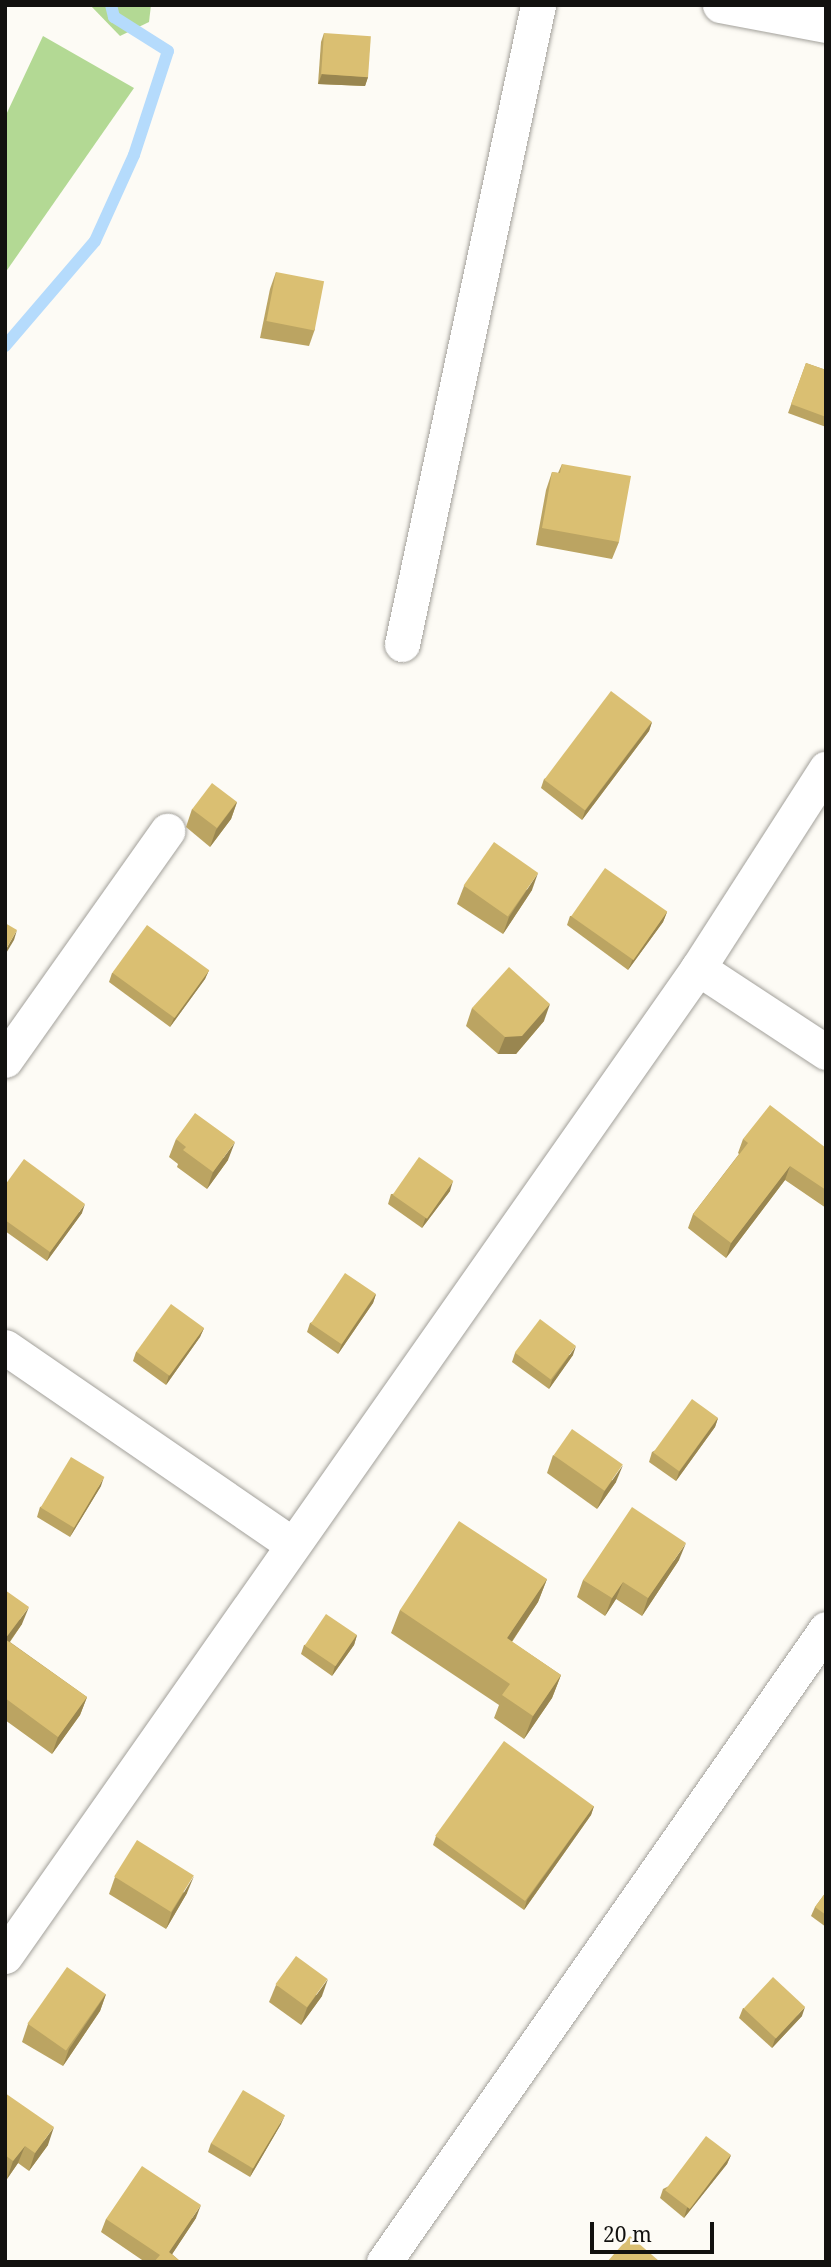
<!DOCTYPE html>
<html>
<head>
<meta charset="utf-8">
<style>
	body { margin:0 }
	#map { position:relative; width:831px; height:2267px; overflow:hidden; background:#fdfbf5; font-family:"Noto Serif",serif }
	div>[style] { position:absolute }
	.forest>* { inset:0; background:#b3d994 }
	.stream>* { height:12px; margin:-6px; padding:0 6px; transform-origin:6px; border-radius:6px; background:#b5dbfc }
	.roads { filter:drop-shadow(0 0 2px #a3a19b) drop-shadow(0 0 2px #a3a19b) }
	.minor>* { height:35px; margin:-17.5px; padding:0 17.5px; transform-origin:17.5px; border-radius:17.5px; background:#fff }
	.wall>* { inset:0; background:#bba462 }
	.shaded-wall>* { inset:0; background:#998650 }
	.building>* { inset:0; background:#dabf72; transform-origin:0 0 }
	span { translate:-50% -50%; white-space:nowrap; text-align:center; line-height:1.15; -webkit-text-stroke:7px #fdfbf5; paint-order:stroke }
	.frame { position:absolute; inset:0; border:7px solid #12110f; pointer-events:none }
	.scale { position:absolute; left:590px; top:2222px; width:124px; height:32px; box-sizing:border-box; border:4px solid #12110f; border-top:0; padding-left:9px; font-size:21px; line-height:24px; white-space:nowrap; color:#12110f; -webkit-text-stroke:5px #fdfbf5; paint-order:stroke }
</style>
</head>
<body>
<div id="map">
	<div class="forest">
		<i style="clip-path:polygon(90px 5px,151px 5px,149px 22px,120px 36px)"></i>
		<i style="clip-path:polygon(43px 36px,134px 88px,5px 273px,5px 117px)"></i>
	</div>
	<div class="stream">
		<i style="left:5px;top:346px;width:138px;rotate:-49.4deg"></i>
		<i style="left:95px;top:241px;width:94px;rotate:-65.6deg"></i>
		<i style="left:134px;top:155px;width:109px;rotate:-71.9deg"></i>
		<i style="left:168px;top:51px;width:64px;rotate:-147.8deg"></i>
		<i style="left:114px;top:17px;width:12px;rotate:-104deg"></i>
	</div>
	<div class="roads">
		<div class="minor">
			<i style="left:720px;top:5px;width:108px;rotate:10.7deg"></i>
			<i style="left:402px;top:644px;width:653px;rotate:-77.98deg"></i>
			<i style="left:698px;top:968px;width:153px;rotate:33.3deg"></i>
			<i style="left:5px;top:1060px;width:281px;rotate:-54.7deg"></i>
			<i style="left:5px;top:1347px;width:349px;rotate:34.5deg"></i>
			<i style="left:5px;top:1956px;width:1207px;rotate:-54.95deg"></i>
			<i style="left:698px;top:968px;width:237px;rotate:-57.3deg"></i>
			<i style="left:384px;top:2262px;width:772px;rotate:-55.07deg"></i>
		</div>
	</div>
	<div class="wall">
		<i style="clip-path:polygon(324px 33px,368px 77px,365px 86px,318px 84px,321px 42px)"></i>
		<i style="clip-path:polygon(276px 272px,315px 329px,309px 346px,260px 338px,270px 289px)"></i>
		<i style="clip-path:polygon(806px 363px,826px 370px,826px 427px,788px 413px)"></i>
		<i style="clip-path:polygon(562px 464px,619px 542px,612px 559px,536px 545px,546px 490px,552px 472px,558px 473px)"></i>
		<i style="clip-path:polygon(652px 722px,649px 731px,582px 820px,541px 788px,544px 779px)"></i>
		<i style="clip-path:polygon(237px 802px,231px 819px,210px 847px,186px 827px,192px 809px)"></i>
		<i style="clip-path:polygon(464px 886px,532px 890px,503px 934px,457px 904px)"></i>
		<i style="clip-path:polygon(667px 912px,663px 922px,628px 970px,567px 925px,570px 916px)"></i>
		<i style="clip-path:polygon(209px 970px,205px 979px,170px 1027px,109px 982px,112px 973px)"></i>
		<i style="clip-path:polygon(472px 1008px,544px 1021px,516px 1054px,498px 1054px,466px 1026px)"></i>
		<i style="clip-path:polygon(176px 1139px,228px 1160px,207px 1189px,177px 1167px,178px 1164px,169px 1157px)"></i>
		<i style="clip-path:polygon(743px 1139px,826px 1148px,826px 1208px,785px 1180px,726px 1258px,688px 1228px,693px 1214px,739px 1154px,738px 1153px)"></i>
		<i style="clip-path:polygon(5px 1185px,82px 1213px,47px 1261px,5px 1231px)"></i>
		<i style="clip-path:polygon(450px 1191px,422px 1228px,388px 1204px,391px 1194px)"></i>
		<i style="clip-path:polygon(376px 1294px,373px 1303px,338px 1354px,307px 1332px,310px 1323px)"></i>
		<i style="clip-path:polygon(204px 1328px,200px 1337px,166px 1385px,133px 1361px,136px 1352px)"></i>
		<i style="clip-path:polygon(515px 1353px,573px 1355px,549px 1389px,512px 1362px)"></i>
		<i style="clip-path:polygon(718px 1418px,715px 1427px,676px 1481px,649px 1462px,652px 1452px)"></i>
		<i style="clip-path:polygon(553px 1455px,616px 1482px,597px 1509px,547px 1473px)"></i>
		<i style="clip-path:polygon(101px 1486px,70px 1537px,37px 1517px,40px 1507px)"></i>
		<i style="clip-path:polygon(679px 1560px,642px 1616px,616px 1599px,605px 1616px,577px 1597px,583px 1580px)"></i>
		<i style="clip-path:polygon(547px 1579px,538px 1602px,512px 1642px,561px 1675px,552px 1698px,524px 1739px,494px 1718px,499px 1705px,391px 1633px,400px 1610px)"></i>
		<i style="clip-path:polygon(5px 1590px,22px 1624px,10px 1642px,87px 1697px,80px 1715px,52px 1754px,5px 1720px)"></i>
		<i style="clip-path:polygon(357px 1635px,354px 1645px,332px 1676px,301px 1654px,304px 1645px)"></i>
		<i style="clip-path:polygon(594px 1806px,591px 1815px,524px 1910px,433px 1845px,436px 1836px)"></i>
		<i style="clip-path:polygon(115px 1877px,187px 1893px,166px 1929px,109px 1894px)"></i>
		<i style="clip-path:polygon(826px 1892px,826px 1927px,811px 1916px,815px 1907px)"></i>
		<i style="clip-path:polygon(276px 1985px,322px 1996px,301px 2025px,269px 2002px)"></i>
		<i style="clip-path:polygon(106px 1994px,100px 2011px,63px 2066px,22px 2042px,28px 2024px)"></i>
		<i style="clip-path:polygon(743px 2008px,802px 2016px,772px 2048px,739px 2018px)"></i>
		<i style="clip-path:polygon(5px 2093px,48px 2145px,29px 2171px,18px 2163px,7px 2179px,5px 2177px)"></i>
		<i style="clip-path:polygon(281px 2124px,250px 2177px,208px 2152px,211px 2143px)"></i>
		<i style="clip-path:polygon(731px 2155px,727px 2164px,684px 2218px,660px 2198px,663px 2189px)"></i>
		<i style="clip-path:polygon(196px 2218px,172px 2254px,181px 2262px,145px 2262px,101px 2232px,106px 2219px)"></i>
	</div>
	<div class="shaded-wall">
		<i style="clip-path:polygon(322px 74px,368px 77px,365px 86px,318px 84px)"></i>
		<i style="clip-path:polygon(652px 722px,649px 731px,582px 820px,585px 811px)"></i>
		<i style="clip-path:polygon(237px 802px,231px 819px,210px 847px,216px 830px)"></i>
		<i style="clip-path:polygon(538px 873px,532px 890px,503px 934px,509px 917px)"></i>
		<i style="clip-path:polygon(667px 912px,663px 922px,628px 970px,632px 961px)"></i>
		<i style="clip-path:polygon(17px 930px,14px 940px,5px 955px,5px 951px)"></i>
		<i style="clip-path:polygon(209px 970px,205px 979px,170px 1027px,174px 1018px)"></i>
		<i style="clip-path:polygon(550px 1004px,544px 1021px,516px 1054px,498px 1054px,505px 1037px)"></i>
		<i style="clip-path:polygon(235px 1142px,228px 1160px,207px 1189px,213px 1172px)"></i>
		<i style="clip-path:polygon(790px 1166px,785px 1180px,726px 1258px,731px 1243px)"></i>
		<i style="clip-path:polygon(453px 1181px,450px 1191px,422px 1228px,425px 1219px)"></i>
		<i style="clip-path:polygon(85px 1204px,82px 1213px,47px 1261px,50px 1252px)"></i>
		<i style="clip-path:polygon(376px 1294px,373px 1303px,338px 1354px,342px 1344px)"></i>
		<i style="clip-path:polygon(204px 1328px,200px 1337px,166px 1385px,169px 1375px)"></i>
		<i style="clip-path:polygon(576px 1346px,573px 1355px,549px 1389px,552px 1380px)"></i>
		<i style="clip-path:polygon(718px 1418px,715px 1427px,676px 1481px,679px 1472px)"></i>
		<i style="clip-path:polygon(623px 1465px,616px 1482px,597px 1509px,604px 1492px)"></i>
		<i style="clip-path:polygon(104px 1477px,101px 1486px,70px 1537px,74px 1528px)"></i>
		<i style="clip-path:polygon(686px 1543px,679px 1560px,642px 1616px,648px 1598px)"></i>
		<i style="clip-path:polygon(547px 1579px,538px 1602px,498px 1662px,507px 1638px)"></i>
		<i style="clip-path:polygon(623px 1582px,616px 1599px,605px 1616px,612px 1598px)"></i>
		<i style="clip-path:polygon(29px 1607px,22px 1624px,5px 1648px,5px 1639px)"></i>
		<i style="clip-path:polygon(357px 1635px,354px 1645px,332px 1676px,335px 1666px)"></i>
		<i style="clip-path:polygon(561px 1675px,552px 1698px,524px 1739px,533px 1716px)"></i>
		<i style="clip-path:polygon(87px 1697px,80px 1715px,52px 1754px,58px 1737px)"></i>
		<i style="clip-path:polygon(594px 1806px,591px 1815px,524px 1910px,527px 1900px)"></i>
		<i style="clip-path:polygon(194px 1876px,187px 1893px,166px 1929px,172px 1912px)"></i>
		<i style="clip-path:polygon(328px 1979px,322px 1996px,301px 2025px,307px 2008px)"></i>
		<i style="clip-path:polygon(106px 1994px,100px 2011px,63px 2066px,69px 2049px)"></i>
		<i style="clip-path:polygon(805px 2007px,802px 2016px,772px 2048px,775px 2039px)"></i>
		<i style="clip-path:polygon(285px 2115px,281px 2124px,250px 2177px,253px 2168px)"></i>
		<i style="clip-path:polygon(54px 2127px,48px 2145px,29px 2171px,35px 2153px)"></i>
		<i style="clip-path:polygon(25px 2146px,18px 2163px,7px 2179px,13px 2161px)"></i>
		<i style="clip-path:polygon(731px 2155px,727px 2164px,684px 2218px,687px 2208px)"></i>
		<i style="clip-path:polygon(201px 2205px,196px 2218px,167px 2262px,169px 2252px)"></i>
	</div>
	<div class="building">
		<i style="left:324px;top:33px;width:47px;height:41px;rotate:4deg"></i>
		<i style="left:276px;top:272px;width:49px;height:50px;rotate:11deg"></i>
		<i style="clip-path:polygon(806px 363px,826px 370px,826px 417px,791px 404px)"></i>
		<i style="clip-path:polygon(562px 464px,631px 476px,619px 542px,542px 528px,552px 472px,560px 473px)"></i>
		<i style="left:611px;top:691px;width:51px;height:111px;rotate:37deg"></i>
		<i style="left:212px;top:783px;width:31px;height:33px;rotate:37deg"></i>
		<i style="left:494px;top:842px;width:54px;height:53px;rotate:35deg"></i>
		<i style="left:605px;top:868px;width:76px;height:59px;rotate:35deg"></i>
		<i style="clip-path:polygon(5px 923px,17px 930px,5px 951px)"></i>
		<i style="left:147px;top:925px;width:77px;height:59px;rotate:36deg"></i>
		<i style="clip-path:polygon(509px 967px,550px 1004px,522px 1036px,505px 1037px,472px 1008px)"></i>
		<i style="clip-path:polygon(770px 1105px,826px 1148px,826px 1190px,790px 1166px,731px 1243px,693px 1214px,748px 1143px,743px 1139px)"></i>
		<i style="clip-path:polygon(195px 1113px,235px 1142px,213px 1172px,183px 1150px,186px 1147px,176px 1139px)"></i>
		<i style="left:419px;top:1157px;width:42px;height:46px;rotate:35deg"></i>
		<i style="clip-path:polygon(24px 1159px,85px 1204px,50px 1252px,5px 1220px,5px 1185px)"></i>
		<i style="left:345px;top:1273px;width:37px;height:61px;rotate:34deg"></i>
		<i style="left:171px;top:1304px;width:41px;height:59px;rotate:36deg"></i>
		<i style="left:540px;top:1319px;width:45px;height:42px;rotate:37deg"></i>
		<i style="left:692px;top:1399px;width:32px;height:66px;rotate:36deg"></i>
		<i style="left:572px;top:1429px;width:62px;height:32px;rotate:35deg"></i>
		<i style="left:71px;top:1457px;width:39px;height:59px;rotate:31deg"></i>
		<i style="clip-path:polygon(632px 1507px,686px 1543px,648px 1598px,623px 1582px,612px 1598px,583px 1580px)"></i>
		<i style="clip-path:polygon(459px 1521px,547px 1579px,507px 1638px,561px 1675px,533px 1716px,502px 1695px,510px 1684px,400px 1610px)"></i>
		<i style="clip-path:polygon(5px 1590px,29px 1607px,5px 1639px,87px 1697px,58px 1737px,5px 1698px)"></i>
		<i style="left:326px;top:1614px;width:37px;height:38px;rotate:34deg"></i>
		<i style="left:504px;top:1741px;width:111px;height:117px;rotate:36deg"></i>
		<i style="left:137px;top:1840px;width:67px;height:43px;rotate:32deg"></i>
		<i style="clip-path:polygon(826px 1892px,826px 1915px,815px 1907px)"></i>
		<i style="left:296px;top:1956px;width:39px;height:35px;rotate:36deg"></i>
		<i style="left:67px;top:1967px;width:47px;height:69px;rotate:35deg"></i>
		<i style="left:773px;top:1977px;width:44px;height:43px;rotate:43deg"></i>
		<i style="left:243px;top:2090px;width:49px;height:62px;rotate:31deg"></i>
		<i style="clip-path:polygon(5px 2093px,54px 2127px,35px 2153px,25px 2146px,13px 2161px,5px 2155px)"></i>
		<i style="left:706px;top:2136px;width:31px;height:68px;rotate:37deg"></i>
		<i style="clip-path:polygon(142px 2166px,201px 2205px,169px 2252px,181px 2262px,154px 2262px,160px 2255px,106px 2219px)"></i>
		<i style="clip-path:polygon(630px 2236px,659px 2261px,658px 2262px,607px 2262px)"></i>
	</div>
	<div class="frame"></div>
	<div class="scale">20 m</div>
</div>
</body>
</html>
